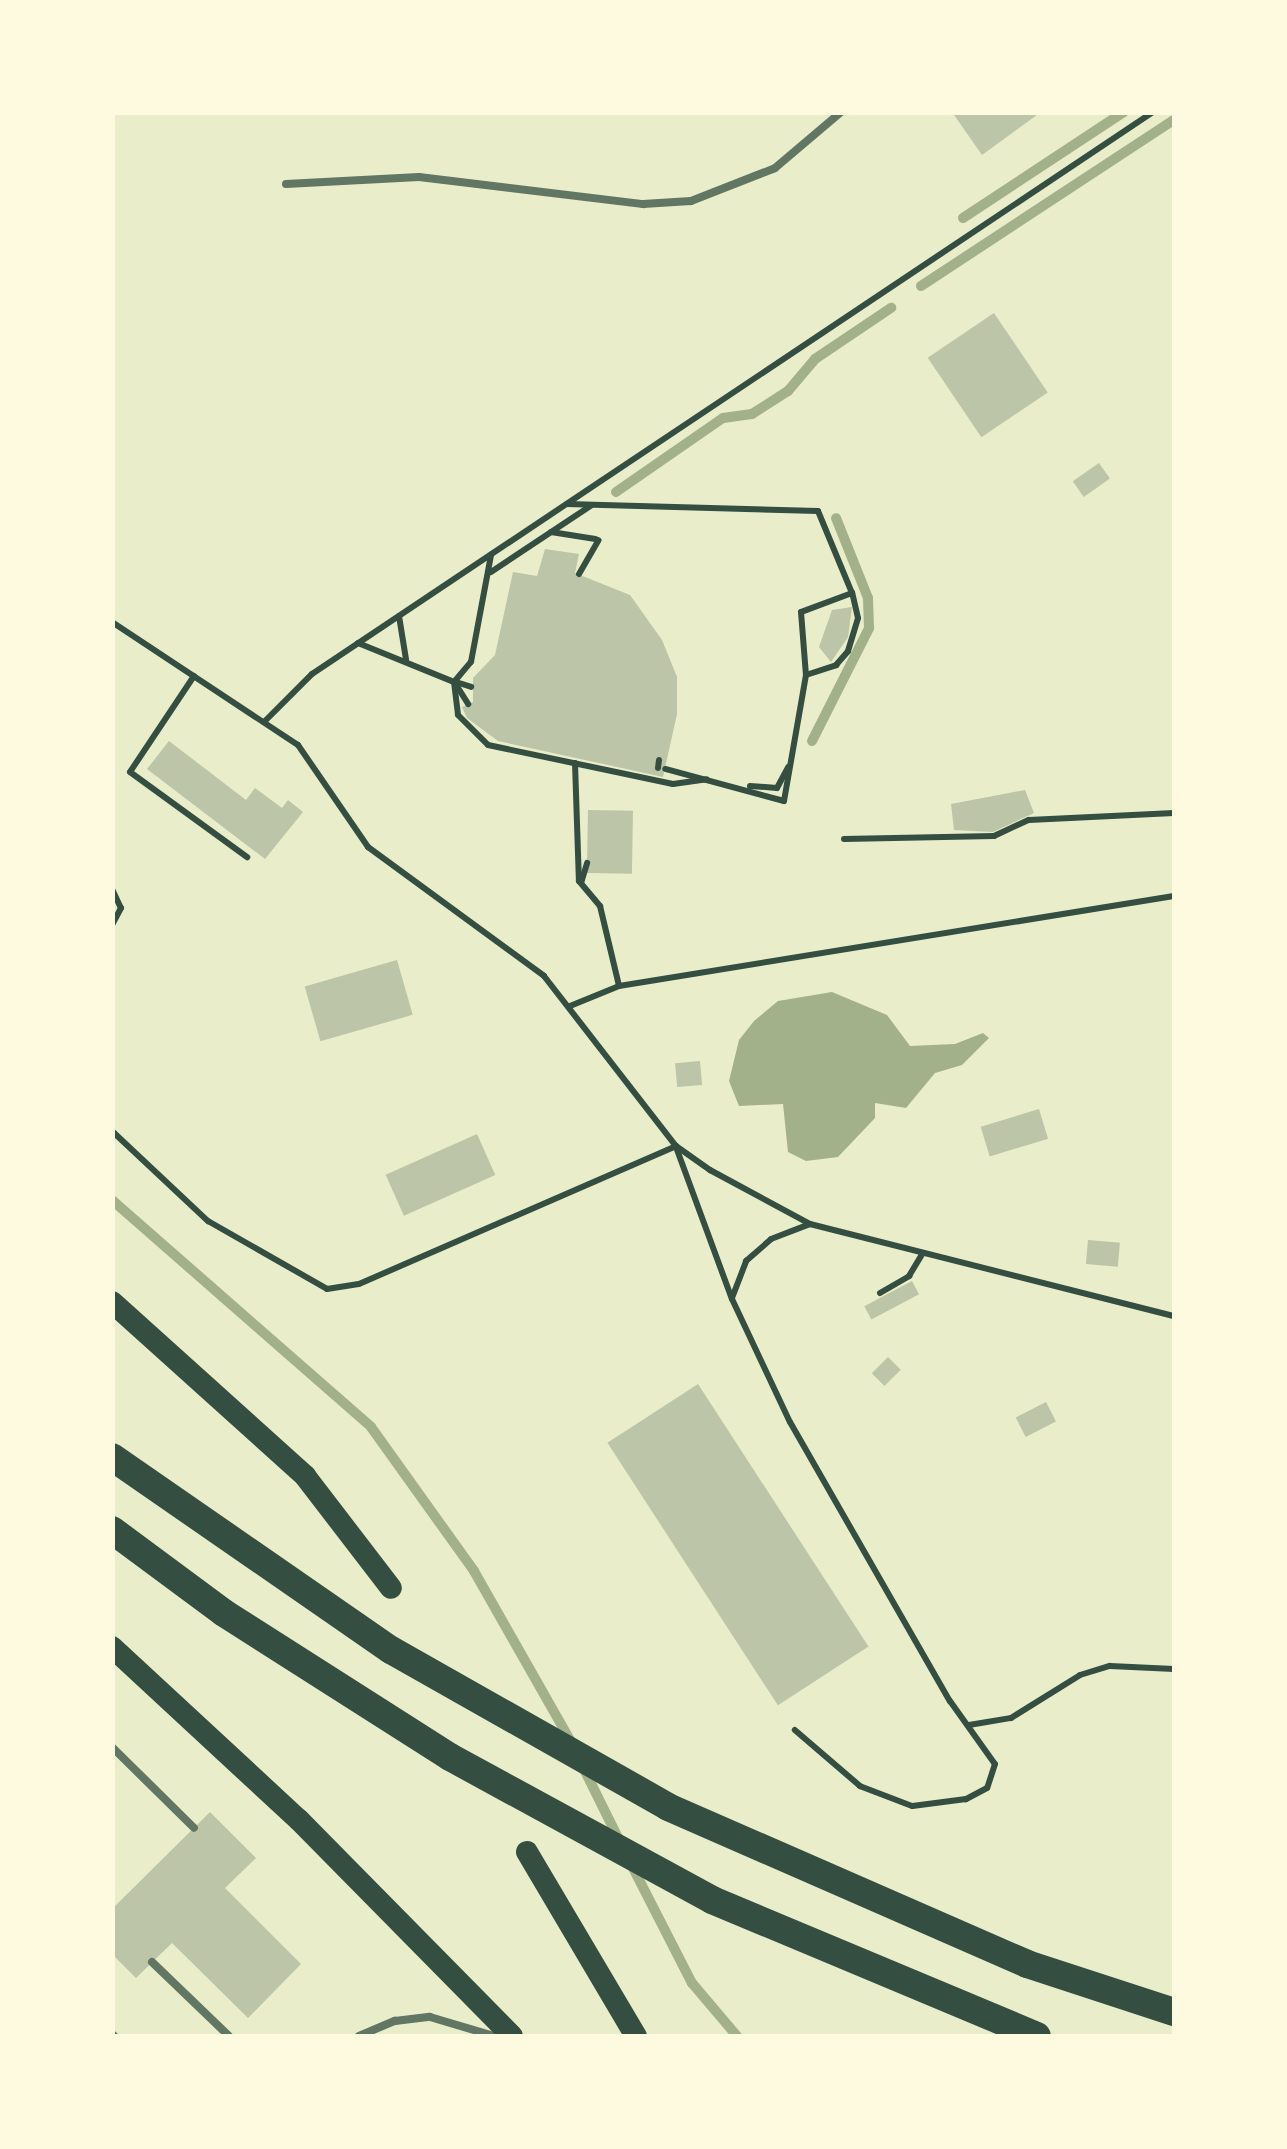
<!DOCTYPE html>
<html>
<head>
<meta charset="utf-8">
<style>
	body { margin:0 }
	#map { position:relative; width:1287px; height:2149px; overflow:hidden; background:#e9edc9; font-family:Cabin,sans-serif }
	div>[style] { position:absolute }
	.water>* { inset:0; background:#a3b18a }
	.stream>* { height:10px; margin:-5px; padding:0 5px; transform-origin:5px; border-radius:5px; background:#a3b18a }
	.building>* { inset:0; background:#bcc5a7; transform-origin:0 0 }
	.path>* { height:6px; margin:-3px; padding:0 3px; transform-origin:3px; border-radius:3px; background:#344e41 }
	.service>* { height:8px; margin:-4px; padding:0 4px; transform-origin:4px; border-radius:4px; background:#617663 }
	.minor>* { height:10px; margin:-5px; padding:0 5px; transform-origin:5px; border-radius:5px; background:#617663 }
	.primary>* { height:22px; margin:-11px; padding:0 11px; transform-origin:11px; border-radius:11px; background:#344e41 }
	.motorway>* { height:28px; margin:-14px; padding:0 14px; transform-origin:14px; border-radius:14px; background:#344e41 }
	span { translate:-50% -50%; white-space:nowrap; text-align:center; line-height:1.15; -webkit-text-stroke:9px #fefae0; paint-order:stroke }
	.frame { position:absolute; inset:0; border:115px solid #fefae0; pointer-events:none }
</style>
</head>
<body>
<div id="map">
	<div class="water">
		<i style="clip-path:polygon(832px 992px,887px 1015px,910px 1046px,955px 1044px,983px 1033px,989px 1038px,962px 1065px,935px 1073px,906px 1108px,875px 1103px,875px 1118px,838px 1157px,806px 1161px,788px 1152px,783px 1104px,739px 1106px,729px 1081px,739px 1040px,754px 1021px,778px 1001px)"></i>
	</div>
	<div class="stream">
		<i style="left:963px;top:218px;width:193px;rotate:-33.4deg"></i>
		<i style="left:921px;top:286px;width:303px;rotate:-33.3deg"></i>
		<i style="left:616px;top:492px;width:130px;rotate:-34.7deg"></i>
		<i style="left:723px;top:418px;width:29px;rotate:-8deg"></i>
		<i style="left:752px;top:414px;width:43px;rotate:-32.6deg"></i>
		<i style="left:788px;top:391px;width:42px;rotate:-49.8deg"></i>
		<i style="left:815px;top:359px;width:92px;rotate:-33.9deg"></i>
		<i style="left:812px;top:741px;width:127px;rotate:-63.2deg"></i>
		<i style="left:869px;top:628px;width:30px;rotate:-92deg"></i>
		<i style="left:868px;top:598px;width:86px;rotate:-111.8deg"></i>
		<i style="left:112px;top:1200px;width:344px;rotate:41.2deg"></i>
		<i style="left:371px;top:1427px;width:177px;rotate:54.4deg"></i>
		<i style="left:474px;top:1571px;width:200px;rotate:60.4deg"></i>
		<i style="left:582px;top:1765px;width:84px;rotate:63.7deg"></i>
		<i style="left:631px;top:1864px;width:134px;rotate:62.9deg"></i>
		<i style="left:692px;top:1983px;width:70px;rotate:49.7deg"></i>
	</div>
	<div class="building">
		<i style="clip-path:polygon(952px 112px,1041px 112px,982px 155px)"></i>
		<i style="left:994px;top:313px;width:96px;height:80px;rotate:56deg"></i>
		<i style="left:1099px;top:463px;width:19px;height:32px;rotate:55deg"></i>
		<i style="clip-path:polygon(545px 549px,579px 554px,575px 573px,630px 595px,662px 640px,677px 677px,677px 714px,663px 777px,498px 741px,467px 718px,462px 707px,473px 702px,473px 678px,495px 655px,513px 572px,537px 576px)"></i>
		<i style="clip-path:polygon(852px 607px,848px 637px,831px 662px,819px 647px,832px 610px)"></i>
		<i style="clip-path:polygon(169px 741px,246px 800px,255px 788px,282px 808px,288px 800px,303px 812px,265px 859px,147px 769px)"></i>
		<i style="clip-path:polygon(1025px 790px,1034px 813px,993px 832px,954px 830px,951px 804px)"></i>
		<i style="left:588px;top:810px;width:45px;height:63px;rotate:1deg"></i>
		<i style="left:397px;top:960px;width:57px;height:96px;rotate:74deg"></i>
		<i style="left:700px;top:1061px;width:24px;height:25px;rotate:85deg"></i>
		<i style="left:1039px;top:1109px;width:31px;height:61px;rotate:73deg"></i>
		<i style="left:477px;top:1134px;width:45px;height:100px;rotate:66deg"></i>
		<i style="left:1088px;top:1240px;width:32px;height:24px;rotate:5deg"></i>
		<i style="left:912px;top:1281px;width:15px;height:54px;rotate:62deg"></i>
		<i style="left:888px;top:1357px;width:18px;height:23px;rotate:45deg"></i>
		<i style="left:698px;top:1384px;width:313px;height:108px;rotate:57deg"></i>
		<i style="left:1046px;top:1402px;width:22px;height:34px;rotate:63deg"></i>
		<i style="clip-path:polygon(210px 1812px,256px 1858px,225px 1888px,301px 1964px,248px 2018px,172px 1943px,136px 1978px,112px 1954px,112px 1909px)"></i>
	</div>
	<div class="path">
		<i style="left:567px;top:504px;width:251px;rotate:1.6deg"></i>
		<i style="left:818px;top:511px;width:89px;rotate:67.5deg"></i>
		<i style="left:852px;top:593px;width:54px;rotate:159.6deg"></i>
		<i style="left:801px;top:612px;width:63px;rotate:85.5deg"></i>
		<i style="left:806px;top:675px;width:128px;rotate:99.9deg"></i>
		<i style="left:784px;top:801px;width:123px;rotate:-164.9deg"></i>
		<i style="left:551px;top:532px;width:45px;rotate:9deg"></i>
		<i style="left:491px;top:572px;width:121px;rotate:-33.6deg"></i>
		<i style="left:579px;top:574px;width:39px;rotate:-60deg"></i>
		<i style="left:399px;top:616px;width:44px;rotate:80.8deg"></i>
		<i style="left:112px;top:622px;width:223px;rotate:33.5deg"></i>
		<i style="left:298px;top:745px;width:124px;rotate:55.5deg"></i>
		<i style="left:368px;top:847px;width:218px;rotate:36.2deg"></i>
		<i style="left:544px;top:976px;width:215px;rotate:52.2deg"></i>
		<i style="left:676px;top:1146px;width:42px;rotate:35.2deg"></i>
		<i style="left:710px;top:1170px;width:114px;rotate:28.4deg"></i>
		<i style="left:810px;top:1224px;width:375px;rotate:14.2deg"></i>
		<i style="left:358px;top:643px;width:104px;rotate:22.1deg"></i>
		<i style="left:454px;top:682px;width:26px;rotate:-50deg"></i>
		<i style="left:471px;top:662px;width:109px;rotate:-79.4deg"></i>
		<i style="left:806px;top:675px;width:32px;rotate:-18deg"></i>
		<i style="left:836px;top:665px;width:18px;rotate:-49deg"></i>
		<i style="left:848px;top:651px;width:34px;rotate:-73deg"></i>
		<i style="left:858px;top:618px;width:26px;rotate:-103deg"></i>
		<i style="left:194px;top:676px;width:115px;rotate:123.7deg"></i>
		<i style="left:130px;top:772px;width:145px;rotate:36deg"></i>
		<i style="left:454px;top:682px;width:33px;rotate:83deg"></i>
		<i style="left:458px;top:715px;width:42px;rotate:45deg"></i>
		<i style="left:488px;top:745px;width:189px;rotate:11.9deg"></i>
		<i style="left:673px;top:784px;width:34px;rotate:-8deg"></i>
		<i style="left:456px;top:682px;width:16px;rotate:18deg"></i>
		<i style="left:455px;top:683px;width:25px;rotate:58deg"></i>
		<i style="left:264px;top:722px;width:68px;rotate:-45deg"></i>
		<i style="left:312px;top:674px;width:1011px;rotate:-33.75deg"></i>
		<i style="left:575px;top:763px;width:118px;rotate:88.1deg"></i>
		<i style="left:579px;top:881px;width:33px;rotate:50deg"></i>
		<i style="left:600px;top:906px;width:82px;rotate:76.6deg"></i>
		<i style="left:658px;top:768px;width:8px;rotate:-83deg"></i>
		<i style="left:750px;top:786px;width:27px;rotate:4deg"></i>
		<i style="left:777px;top:788px;width:24px;rotate:-62deg"></i>
		<i style="left:844px;top:839px;width:150px;rotate:-1.1deg"></i>
		<i style="left:994px;top:836px;width:38px;rotate:-25deg"></i>
		<i style="left:1029px;top:820px;width:145px;rotate:-2.8deg"></i>
		<i style="left:581px;top:883px;width:21px;rotate:-73deg"></i>
		<i style="left:112px;top:889px;width:21px;rotate:65deg"></i>
		<i style="left:121px;top:908px;width:19px;rotate:118deg"></i>
		<i style="left:570px;top:1006px;width:53px;rotate:-22.2deg"></i>
		<i style="left:619px;top:986px;width:562px;rotate:-9.21deg"></i>
		<i style="left:112px;top:1131px;width:132px;rotate:43.2deg"></i>
		<i style="left:208px;top:1221px;width:137px;rotate:29.7deg"></i>
		<i style="left:327px;top:1289px;width:32px;rotate:-9deg"></i>
		<i style="left:359px;top:1284px;width:346px;rotate:-23.5deg"></i>
		<i style="left:676px;top:1147px;width:162px;rotate:69.8deg"></i>
		<i style="left:732px;top:1299px;width:136px;rotate:64.8deg"></i>
		<i style="left:790px;top:1422px;width:322px;rotate:60.2deg"></i>
		<i style="left:950px;top:1701px;width:77px;rotate:54.5deg"></i>
		<i style="left:995px;top:1764px;width:25px;rotate:108deg"></i>
		<i style="left:987px;top:1788px;width:24px;rotate:152deg"></i>
		<i style="left:966px;top:1799px;width:54px;rotate:172.6deg"></i>
		<i style="left:912px;top:1806px;width:56px;rotate:-159deg"></i>
		<i style="left:860px;top:1786px;width:86px;rotate:-139.3deg"></i>
		<i style="left:880px;top:1293px;width:34px;rotate:-30deg"></i>
		<i style="left:909px;top:1276px;width:27px;rotate:-59deg"></i>
		<i style="left:732px;top:1298px;width:40px;rotate:-69deg"></i>
		<i style="left:746px;top:1261px;width:33px;rotate:-41deg"></i>
		<i style="left:771px;top:1239px;width:40px;rotate:-21deg"></i>
		<i style="left:969px;top:1725px;width:43px;rotate:-9.5deg"></i>
		<i style="left:1011px;top:1718px;width:81px;rotate:-31.9deg"></i>
		<i style="left:1080px;top:1675px;width:31px;rotate:-17deg"></i>
		<i style="left:1110px;top:1666px;width:64px;rotate:2.7deg"></i>
	</div>
	<div class="service">
		<i style="left:286px;top:184px;width:133px;rotate:-3deg"></i>
		<i style="left:419px;top:177px;width:226px;rotate:6.9deg"></i>
		<i style="left:643px;top:204px;width:48px;rotate:-3.6deg"></i>
		<i style="left:691px;top:201px;width:90px;rotate:-21.4deg"></i>
		<i style="left:775px;top:168px;width:87px;rotate:-40.3deg"></i>
		<i style="left:112px;top:1747px;width:115px;rotate:44.6deg"></i>
		<i style="left:152px;top:1962px;width:107px;rotate:43.9deg"></i>
		<i style="left:359px;top:2036px;width:39px;rotate:-23deg"></i>
		<i style="left:395px;top:2021px;width:35px;rotate:-7deg"></i>
		<i style="left:430px;top:2017px;width:67px;rotate:16.5deg"></i>
	</div>
	<div class="minor">
		<i style="left:112px;top:2036px;width:1px"></i>
	</div>
	<div class="primary">
		<i style="left:112px;top:1302px;width:260px;rotate:42deg"></i>
		<i style="left:305px;top:1476px;width:141px;rotate:52.5deg"></i>
		<i style="left:112px;top:1647px;width:255px;rotate:42.8deg"></i>
		<i style="left:299px;top:1820px;width:303px;rotate:45.4deg"></i>
		<i style="left:527px;top:1852px;width:214px;rotate:59.4deg"></i>
	</div>
	<div class="motorway">
		<i style="left:112px;top:1457px;width:339px;rotate:34.7deg"></i>
		<i style="left:391px;top:1650px;width:318px;rotate:29.5deg"></i>
		<i style="left:668px;top:1807px;width:392px;rotate:23.6deg"></i>
		<i style="left:1027px;top:1964px;width:155px;rotate:18.1deg"></i>
		<i style="left:112px;top:1530px;width:139px;rotate:36.5deg"></i>
		<i style="left:224px;top:1613px;width:268px;rotate:32.5deg"></i>
		<i style="left:450px;top:1757px;width:298px;rotate:28.6deg"></i>
		<i style="left:712px;top:1900px;width:352px;rotate:22.7deg"></i>
	</div>
	<div class="frame"></div>
</div>
</body>
</html>
